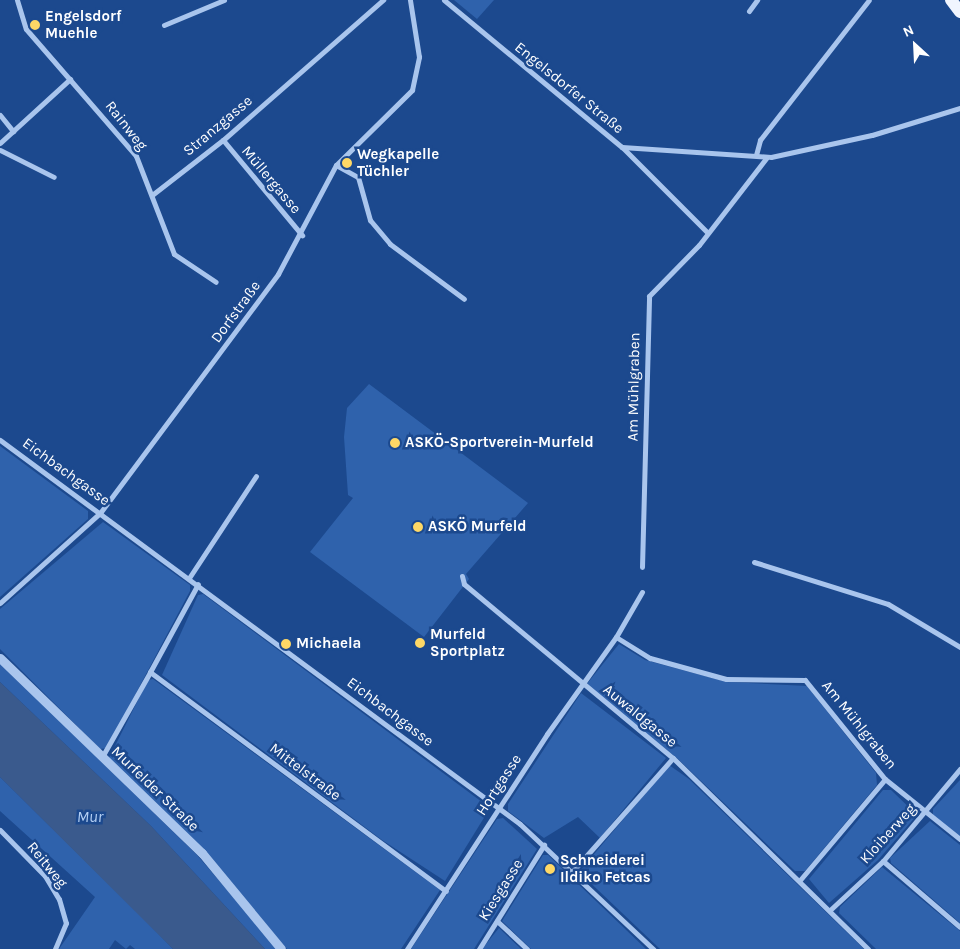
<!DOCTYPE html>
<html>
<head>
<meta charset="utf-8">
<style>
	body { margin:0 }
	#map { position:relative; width:960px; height:949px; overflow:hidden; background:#1c498e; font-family:Karla,sans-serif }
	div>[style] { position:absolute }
	.green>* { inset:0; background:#2f62ac }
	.water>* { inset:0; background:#3a5a8d }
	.minor>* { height:5px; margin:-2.5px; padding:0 2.5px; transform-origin:2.5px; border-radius:2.5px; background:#a9c5ed }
	.tertiary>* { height:9px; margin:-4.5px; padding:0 4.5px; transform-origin:4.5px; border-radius:4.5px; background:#a9c5ed }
	.primary>* { height:12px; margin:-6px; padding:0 6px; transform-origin:6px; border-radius:6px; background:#f0f5ff }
	.dots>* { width:14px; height:14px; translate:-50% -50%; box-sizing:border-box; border:2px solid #1c498e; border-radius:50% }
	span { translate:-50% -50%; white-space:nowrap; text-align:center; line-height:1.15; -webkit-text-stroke:5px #1c498e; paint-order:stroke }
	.poi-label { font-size:15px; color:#fff; font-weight:700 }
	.left { translate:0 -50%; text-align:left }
	.street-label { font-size:15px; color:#fff }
	.water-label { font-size:16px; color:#b5d0f4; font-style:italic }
	.north { position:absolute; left:890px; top:20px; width:50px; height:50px; -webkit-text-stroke:4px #1c498e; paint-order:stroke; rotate:335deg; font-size:14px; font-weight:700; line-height:20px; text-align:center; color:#fff }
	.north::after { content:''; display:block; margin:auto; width:18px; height:22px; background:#fff; clip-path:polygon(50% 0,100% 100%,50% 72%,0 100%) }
</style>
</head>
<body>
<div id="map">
	<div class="green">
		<i style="clip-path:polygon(454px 0,494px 0,477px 19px)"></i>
		<i style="clip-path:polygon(369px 384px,528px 503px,466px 574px,469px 579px,424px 637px,310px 552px,353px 498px,348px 495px,344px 437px,347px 408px)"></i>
		<i style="clip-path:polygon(0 446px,88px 511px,88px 519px,0 597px)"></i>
		<i style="clip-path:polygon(103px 522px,190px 585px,190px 591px,107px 748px,100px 749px,0 649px,0 609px)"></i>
		<i style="clip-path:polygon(203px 594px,490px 808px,445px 881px,382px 840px,162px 675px,198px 595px)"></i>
		<i style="clip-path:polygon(619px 644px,645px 660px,727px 682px,807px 686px,876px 773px,877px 785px,805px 871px,795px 871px,678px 759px,586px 685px)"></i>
		<i style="clip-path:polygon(0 663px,197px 855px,278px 949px,265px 949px,151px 826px,0 682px)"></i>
		<i style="clip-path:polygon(153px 679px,440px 890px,401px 949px,287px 949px,206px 853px,109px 758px,148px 680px)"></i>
		<i style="clip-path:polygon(581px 693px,666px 758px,600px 838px,578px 817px,544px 838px,508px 811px,508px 804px)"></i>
		<i style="clip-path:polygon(669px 765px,689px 779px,864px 949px,660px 949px,579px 872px)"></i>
		<i style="clip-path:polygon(0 777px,142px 917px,173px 949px,135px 949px,130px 945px,126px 949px,115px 940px,109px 949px,59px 949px,95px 897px,0 811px)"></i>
		<i style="clip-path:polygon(960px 780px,960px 837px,933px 815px,933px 809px)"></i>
		<i style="clip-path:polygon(883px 790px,891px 790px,917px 815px,878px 860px,829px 903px,809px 879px)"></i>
		<i style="clip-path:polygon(503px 818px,537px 849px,474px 949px,411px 949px,497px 819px)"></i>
		<i style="clip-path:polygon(930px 821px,960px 845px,960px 923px,891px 863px,890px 858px)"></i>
		<i style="clip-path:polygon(543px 855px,548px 855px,646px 949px,531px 949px,502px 921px)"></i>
		<i style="clip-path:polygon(882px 867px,960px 931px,960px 949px,876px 949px,839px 913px,840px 907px)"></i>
		<i style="clip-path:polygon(499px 928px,521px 949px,482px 949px)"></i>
	</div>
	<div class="water">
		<i style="clip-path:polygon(0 682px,151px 826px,265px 949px,173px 949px,0 777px)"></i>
	</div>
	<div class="minor">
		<i style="left:17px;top:0;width:30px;rotate:73deg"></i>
		<i style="left:26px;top:29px;width:168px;rotate:49.1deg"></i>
		<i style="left:136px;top:156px;width:105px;rotate:68.8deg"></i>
		<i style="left:174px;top:254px;width:50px;rotate:33.7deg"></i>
		<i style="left:444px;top:0;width:231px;rotate:39.6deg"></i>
		<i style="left:622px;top:147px;width:149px;rotate:3.8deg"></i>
		<i style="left:771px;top:157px;width:103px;rotate:-12.3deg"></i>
		<i style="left:872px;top:135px;width:92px;rotate:-17.1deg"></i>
		<i style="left:749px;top:11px;width:14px;rotate:-54deg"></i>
		<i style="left:164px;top:25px;width:65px;rotate:-22.6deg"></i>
		<i style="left:0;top:115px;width:21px;rotate:51deg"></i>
		<i style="left:223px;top:140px;width:124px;rotate:50.3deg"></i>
		<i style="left:0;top:143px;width:95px;rotate:-42.4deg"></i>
		<i style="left:622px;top:147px;width:119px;rotate:45deg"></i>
		<i style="left:0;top:150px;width:60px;rotate:26.6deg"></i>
		<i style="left:756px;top:155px;width:16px;rotate:-75deg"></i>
		<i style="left:760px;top:140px;width:177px;rotate:-52.1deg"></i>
		<i style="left:336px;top:165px;width:25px;rotate:29deg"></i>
		<i style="left:358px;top:177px;width:45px;rotate:74.4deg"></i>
		<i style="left:370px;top:220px;width:31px;rotate:50deg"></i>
		<i style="left:390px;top:244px;width:92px;rotate:36.6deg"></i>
		<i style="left:152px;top:195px;width:90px;rotate:-37.8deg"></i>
		<i style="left:223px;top:140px;width:213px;rotate:-41.2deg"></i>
		<i style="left:0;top:440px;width:646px;rotate:36.44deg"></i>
		<i style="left:520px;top:824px;width:183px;rotate:43.2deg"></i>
		<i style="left:754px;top:562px;width:140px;rotate:17.4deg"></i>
		<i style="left:888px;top:604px;width:84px;rotate:30.8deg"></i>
		<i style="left:642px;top:567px;width:271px;rotate:-88.5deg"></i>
		<i style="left:649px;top:296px;width:71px;rotate:-45.6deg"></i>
		<i style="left:699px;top:245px;width:111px;rotate:-52.3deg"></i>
		<i style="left:462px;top:576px;width:8px;rotate:76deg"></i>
		<i style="left:464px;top:584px;width:272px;rotate:39.8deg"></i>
		<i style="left:673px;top:758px;width:273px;rotate:44.4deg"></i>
		<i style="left:189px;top:578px;width:122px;rotate:-56.7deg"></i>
		<i style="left:642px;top:592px;width:52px;rotate:120deg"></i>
		<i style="left:616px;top:637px;width:40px;rotate:32deg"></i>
		<i style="left:650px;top:658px;width:79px;rotate:15.4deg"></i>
		<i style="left:726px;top:679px;width:79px;rotate:0.7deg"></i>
		<i style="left:805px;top:680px;width:127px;rotate:51.1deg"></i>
		<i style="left:885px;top:779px;width:96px;rotate:38.7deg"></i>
		<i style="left:0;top:603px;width:135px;rotate:-42deg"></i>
		<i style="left:100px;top:513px;width:298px;rotate:-53.3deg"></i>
		<i style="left:278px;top:274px;width:123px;rotate:-62deg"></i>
		<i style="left:336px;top:165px;width:107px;rotate:-44.6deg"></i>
		<i style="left:412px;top:90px;width:34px;rotate:-78deg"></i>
		<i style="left:419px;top:57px;width:58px;rotate:-99deg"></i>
		<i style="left:150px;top:672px;width:100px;rotate:-61.4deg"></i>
		<i style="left:102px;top:757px;width:98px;rotate:-60.5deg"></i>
		<i style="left:150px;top:672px;width:368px;rotate:36.5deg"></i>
		<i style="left:0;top:830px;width:64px;rotate:45.6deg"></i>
		<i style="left:45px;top:876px;width:27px;rotate:59deg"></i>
		<i style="left:59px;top:899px;width:25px;rotate:74deg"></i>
		<i style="left:66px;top:923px;width:28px;rotate:113deg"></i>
		<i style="left:883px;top:861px;width:101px;rotate:40.6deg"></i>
		<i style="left:572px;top:872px;width:152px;rotate:-48.5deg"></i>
		<i style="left:800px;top:880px;width:132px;rotate:-49.9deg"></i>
		<i style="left:830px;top:910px;width:72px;rotate:-42.8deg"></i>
		<i style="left:883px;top:861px;width:120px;rotate:-50.1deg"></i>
		<i style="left:497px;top:921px;width:41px;rotate:43deg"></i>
		<i style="left:407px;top:949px;width:257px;rotate:-56.9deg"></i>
		<i style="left:547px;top:734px;width:119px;rotate:-54.6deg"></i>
		<i style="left:479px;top:949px;width:123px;rotate:-58deg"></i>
	</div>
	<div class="tertiary">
		<i style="left:0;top:658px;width:281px;rotate:44deg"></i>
		<i style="left:202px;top:853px;width:124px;rotate:50.5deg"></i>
	</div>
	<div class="primary">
		<i style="left:951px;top:0;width:15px;rotate:53deg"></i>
	</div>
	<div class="dots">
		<i style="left:35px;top:25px;background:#fed866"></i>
		<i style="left:347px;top:163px;background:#fed866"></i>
		<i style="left:395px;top:443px;background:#fed866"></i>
		<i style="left:418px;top:527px;background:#fed866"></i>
		<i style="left:420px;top:643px;background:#fed866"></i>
		<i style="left:286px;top:644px;background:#fed866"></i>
		<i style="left:550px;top:869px;background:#fed866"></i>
	</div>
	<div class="poi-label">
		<span class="left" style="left:45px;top:25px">Engelsdorf<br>Muehle</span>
		<span class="left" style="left:357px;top:163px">Wegkapelle<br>Tüchler</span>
		<span class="left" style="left:405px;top:443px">ASKÖ-Sportverein-Murfeld</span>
		<span class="left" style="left:428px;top:527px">ASKÖ Murfeld</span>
		<span class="left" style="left:430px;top:643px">Murfeld<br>Sportplatz</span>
		<span class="left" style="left:296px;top:644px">Michaela</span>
		<span class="left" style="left:560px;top:869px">Schneiderei<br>Ildiko Fetcas</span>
	</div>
	<div class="street-label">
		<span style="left:569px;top:88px;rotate:39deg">Engelsdorfer Straße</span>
		<span style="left:126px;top:126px;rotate:52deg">Rainweg</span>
		<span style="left:218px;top:126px;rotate:-40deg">Stranzgasse</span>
		<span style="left:271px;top:180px;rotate:50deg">Müllergasse</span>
		<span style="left:236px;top:312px;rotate:-54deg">Dorfstraße</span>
		<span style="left:634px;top:387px;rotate:-89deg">Am Mühlgraben</span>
		<span style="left:66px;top:472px;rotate:36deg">Eichbachgasse</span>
		<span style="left:390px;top:712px;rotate:37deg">Eichbachgasse</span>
		<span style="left:640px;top:716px;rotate:39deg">Auwaldgasse</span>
		<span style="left:859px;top:725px;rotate:51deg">Am Mühlgraben</span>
		<span style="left:305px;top:772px;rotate:37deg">Mittelstraße</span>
		<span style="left:499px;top:785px;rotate:-57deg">Hortgasse</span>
		<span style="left:155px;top:789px;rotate:44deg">Murfelder Straße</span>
		<span style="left:888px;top:834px;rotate:-48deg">Kloiberweg</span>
		<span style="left:47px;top:865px;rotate:51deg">Reitweg</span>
		<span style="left:501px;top:890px;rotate:-58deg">Kiesgasse</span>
	</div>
	<div class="water-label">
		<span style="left:90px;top:817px">Mur</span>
	</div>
	<div class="north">N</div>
</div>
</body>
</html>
